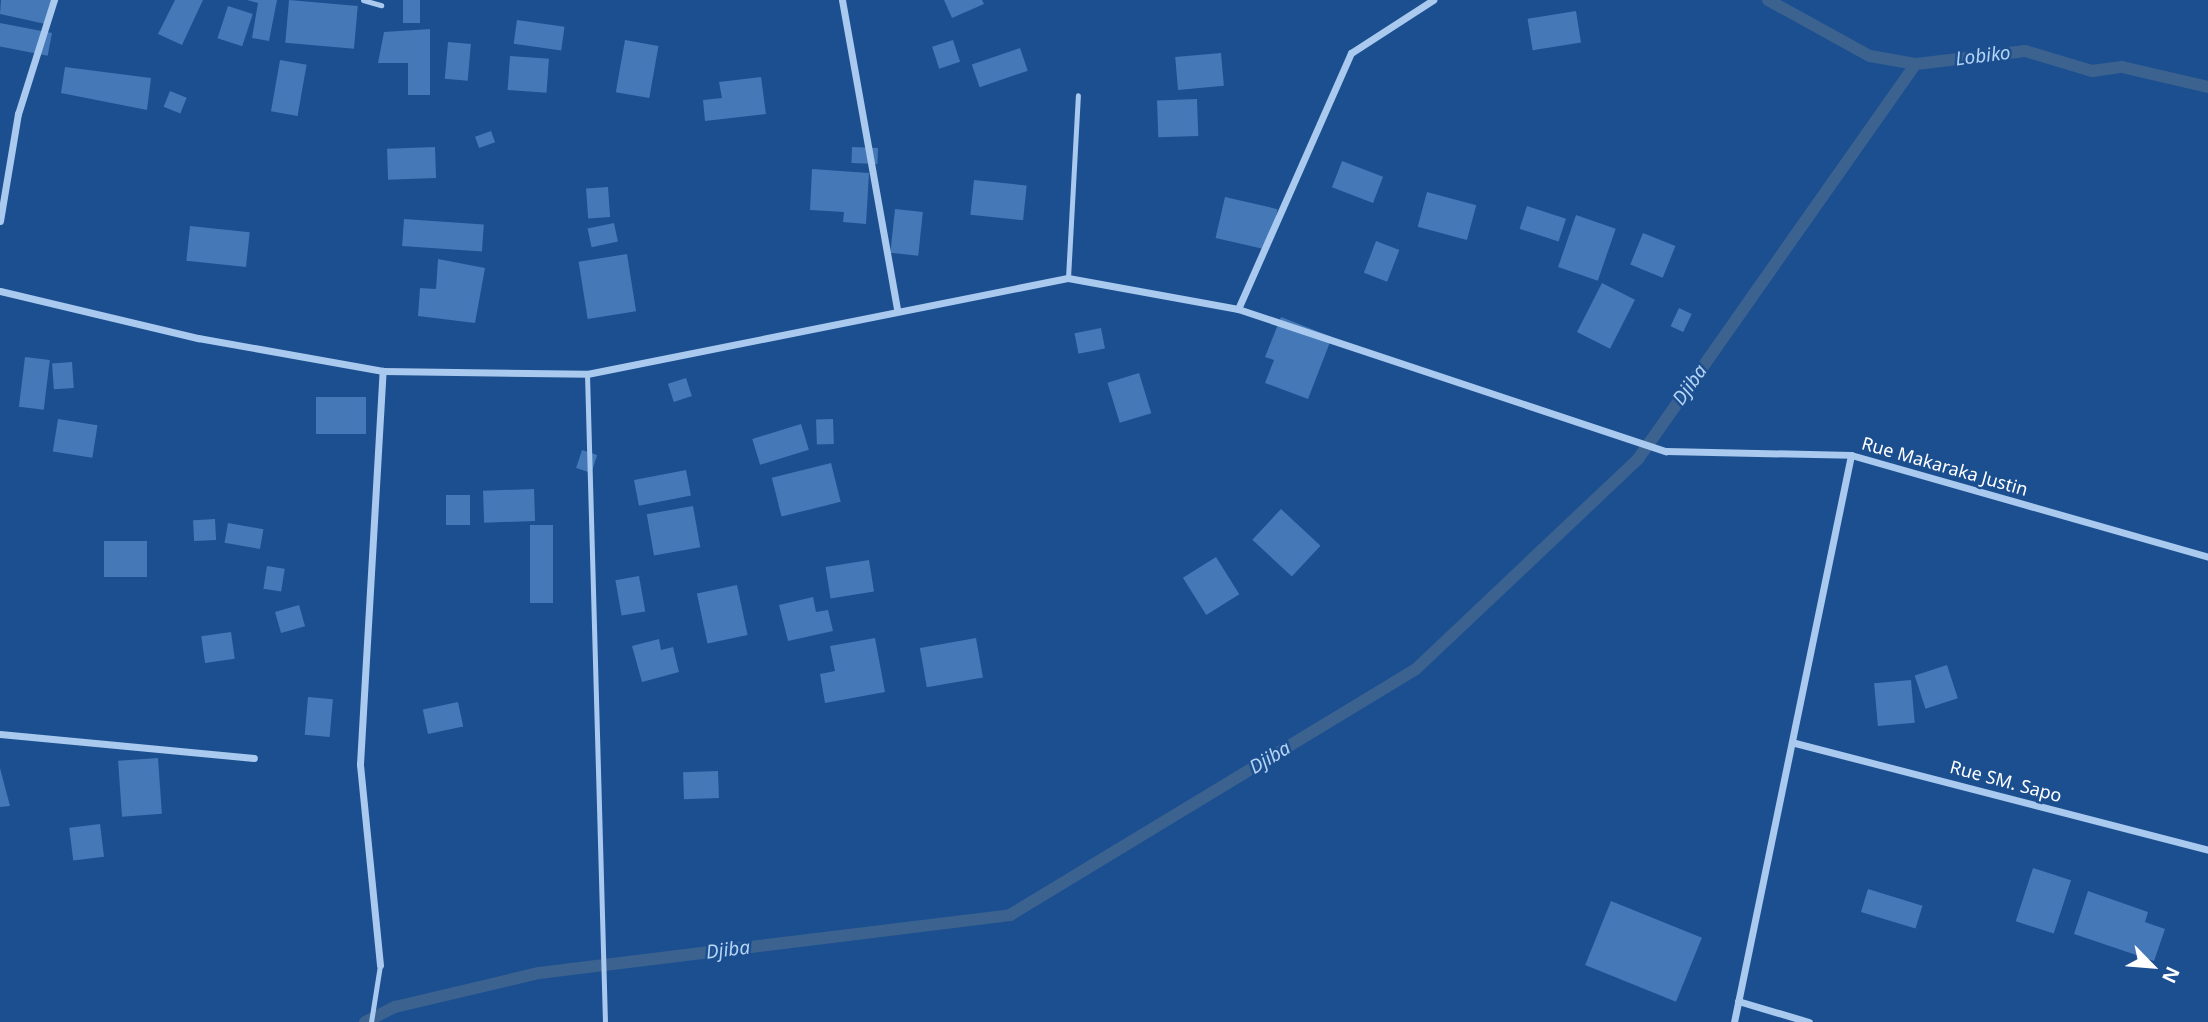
<!DOCTYPE html>
<html>
<head>
<meta charset="utf-8">
<style>
	body { margin:0 }
	#map { position:relative; width:2208px; height:1022px; overflow:hidden; background:#1b4f8f; font-family:"Noto Sans",sans-serif }
	div>[style] { position:absolute }
	.stream>* { height:12px; margin:-6px; padding:0 6px; transform-origin:6px; border-radius:6px; background:#3c6290 }
	.building>* { inset:0; background:#4478b7; transform-origin:0 0 }
	.lane>* { height:5px; margin:-2.5px; padding:0 2.5px; transform-origin:2.5px; border-radius:2.5px; background:#a9c9ee }
	.street>* { height:7px; margin:-3.5px; padding:0 3.5px; transform-origin:3.5px; border-radius:3.5px; background:#a9c9ee }
	span { translate:-50% -50%; white-space:nowrap; text-align:center; line-height:1.15; -webkit-text-stroke:5px #1b4f8f; paint-order:stroke }
	.street-label { font-size:18px; color:#fff }
	.water-label { font-size:19px; color:#b5d3f5; font-style:italic }
	.north { position:absolute; left:2117px; top:931px; width:70px; height:70px; -webkit-text-stroke:5px #1b4f8f; paint-order:stroke; rotate:115deg; font-size:19px; font-weight:700; line-height:28px; text-align:center; color:#fff }
	.north::after { content:''; display:block; margin:auto; width:24px; height:32px; background:#fff; clip-path:polygon(50% 0,100% 100%,50% 72%,0 100%) }
</style>
</head>
<body>
<div id="map">
	<div class="stream">
		<i style="left:1768px;top:0;width:116px;rotate:28.8deg"></i>
		<i style="left:1870px;top:56px;width:47px;rotate:9.9deg"></i>
		<i style="left:1916px;top:64px;width:110px;rotate:-6.8deg"></i>
		<i style="left:2025px;top:51px;width:70px;rotate:16.6deg"></i>
		<i style="left:2092px;top:71px;width:30px;rotate:-8deg"></i>
		<i style="left:2122px;top:67px;width:88px;rotate:13.1deg"></i>
		<i style="left:365px;top:1022px;width:34px;rotate:-27deg"></i>
		<i style="left:395px;top:1007px;width:148px;rotate:-13.3deg"></i>
		<i style="left:539px;top:973px;width:475px;rotate:-7deg"></i>
		<i style="left:1010px;top:915px;width:475px;rotate:-31.2deg"></i>
		<i style="left:1416px;top:669px;width:306px;rotate:-43.4deg"></i>
		<i style="left:1638px;top:459px;width:483px;rotate:-54.9deg"></i>
	</div>
	<div class="building">
		<i style="clip-path:polygon(1px 0,56px 0,50px 25px,0 14px)"></i>
		<i style="clip-path:polygon(175px 0,203px 0,182px 45px,158px 34px)"></i>
		<i style="clip-path:polygon(277px 0,269px 41px,252px 38px,258px 3px,247px 0)"></i>
		<i style="left:289px;top:0;width:69px;height:43px;rotate:5deg"></i>
		<i style="left:403px;top:0;width:17px;height:23px"></i>
		<i style="clip-path:polygon(944px 0,982px 0,984px 4px,952px 18px)"></i>
		<i style="left:228px;top:6px;width:26px;height:34px;rotate:18deg"></i>
		<i style="left:1576px;top:11px;width:32px;height:49px;rotate:81deg"></i>
		<i style="left:517px;top:20px;width:48px;height:24px;rotate:8deg"></i>
		<i style="left:0;top:23px;width:53px;height:23px;rotate:11deg"></i>
		<i style="clip-path:polygon(430px 29px,430px 95px,408px 95px,408px 63px,378px 63px,384px 32px)"></i>
		<i style="left:625px;top:40px;width:34px;height:53px;rotate:10deg"></i>
		<i style="left:953px;top:40px;width:23px;height:22px;rotate:72deg"></i>
		<i style="left:448px;top:42px;width:23px;height:37px;rotate:5deg"></i>
		<i style="left:1020px;top:48px;width:24px;height:51px;rotate:71deg"></i>
		<i style="left:1221px;top:53px;width:33px;height:46px;rotate:85deg"></i>
		<i style="left:510px;top:56px;width:39px;height:34px;rotate:4deg"></i>
		<i style="left:280px;top:60px;width:27px;height:52px;rotate:10deg"></i>
		<i style="clip-path:polygon(65px 67px,151px 78px,147px 110px,61px 93px)"></i>
		<i style="clip-path:polygon(761px 77px,766px 114px,705px 121px,703px 100px,722px 98px,719px 82px)"></i>
		<i style="left:170px;top:91px;width:18px;height:17px;rotate:22deg"></i>
		<i style="left:1197px;top:99px;width:37px;height:40px;rotate:88deg"></i>
		<i style="left:491px;top:131px;width:12px;height:17px;rotate:70deg"></i>
		<i style="left:435px;top:147px;width:31px;height:48px;rotate:88deg"></i>
		<i style="left:852px;top:147px;width:26px;height:16px;rotate:2deg"></i>
		<i style="left:1342px;top:161px;width:44px;height:28px;rotate:21deg"></i>
		<i style="clip-path:polygon(812px 169px,869px 173px,866px 224px,843px 222px,844px 212px,810px 210px)"></i>
		<i style="left:974px;top:180px;width:53px;height:35px;rotate:6deg"></i>
		<i style="left:608px;top:187px;width:30px;height:22px;rotate:86deg"></i>
		<i style="left:1427px;top:192px;width:51px;height:36px;rotate:15deg"></i>
		<i style="left:1225px;top:197px;width:54px;height:42px;rotate:13deg"></i>
		<i style="left:1527px;top:206px;width:41px;height:24px;rotate:18deg"></i>
		<i style="left:895px;top:209px;width:28px;height:44px;rotate:6deg"></i>
		<i style="left:1576px;top:215px;width:42px;height:55px;rotate:19deg"></i>
		<i style="left:404px;top:219px;width:80px;height:27px;rotate:4deg"></i>
		<i style="left:614px;top:223px;width:19px;height:27px;rotate:78deg"></i>
		<i style="left:190px;top:226px;width:60px;height:35px;rotate:6deg"></i>
		<i style="left:1643px;top:233px;width:35px;height:34px;rotate:22deg"></i>
		<i style="left:1376px;top:241px;width:25px;height:34px;rotate:21deg"></i>
		<i style="left:627px;top:254px;width:58px;height:49px;rotate:81deg"></i>
		<i style="clip-path:polygon(438px 259px,485px 268px,475px 323px,418px 316px,420px 288px,436px 289px)"></i>
		<i style="left:1602px;top:283px;width:37px;height:55px;rotate:27deg"></i>
		<i style="left:1679px;top:308px;width:14px;height:20px;rotate:25deg"></i>
		<i style="clip-path:polygon(1281px 317px,1332px 337px,1308px 399px,1265px 383px,1274px 360px,1265px 357px)"></i>
		<i style="left:1101px;top:328px;width:21px;height:27px;rotate:79deg"></i>
		<i style="left:25px;top:357px;width:25px;height:50px;rotate:7deg"></i>
		<i style="left:72px;top:362px;width:26px;height:20px;rotate:86deg"></i>
		<i style="left:1139px;top:373px;width:42px;height:33px;rotate:73deg"></i>
		<i style="left:686px;top:378px;width:19px;height:19px;rotate:72deg"></i>
		<i style="left:366px;top:397px;width:37px;height:50px;rotate:90deg"></i>
		<i style="left:58px;top:419px;width:40px;height:33px;rotate:9deg"></i>
		<i style="left:833px;top:419px;width:25px;height:17px;rotate:88deg"></i>
		<i style="left:801px;top:424px;width:27px;height:51px;rotate:73deg"></i>
		<i style="left:582px;top:450px;width:16px;height:19px;rotate:18deg"></i>
		<i style="left:831px;top:463px;width:40px;height:61px;rotate:76deg"></i>
		<i style="left:686px;top:470px;width:26px;height:53px;rotate:79deg"></i>
		<i style="left:534px;top:489px;width:32px;height:51px;rotate:88deg"></i>
		<i style="left:446px;top:495px;width:24px;height:30px"></i>
		<i style="left:693px;top:506px;width:42px;height:47px;rotate:80deg"></i>
		<i style="left:1281px;top:509px;width:54px;height:42px;rotate:43deg"></i>
		<i style="left:215px;top:519px;width:21px;height:22px;rotate:87deg"></i>
		<i style="left:228px;top:523px;width:36px;height:20px;rotate:10deg"></i>
		<i style="left:530px;top:525px;width:23px;height:78px"></i>
		<i style="left:104px;top:541px;width:43px;height:36px"></i>
		<i style="left:1216px;top:557px;width:44px;height:39px;rotate:58deg"></i>
		<i style="left:869px;top:560px;width:32px;height:44px;rotate:81deg"></i>
		<i style="left:267px;top:566px;width:18px;height:23px;rotate:9deg"></i>
		<i style="left:639px;top:576px;width:36px;height:24px;rotate:80deg"></i>
		<i style="left:737px;top:585px;width:51px;height:41px;rotate:78deg"></i>
		<i style="clip-path:polygon(813px 597px,816px 612px,828px 610px,833px 631px,788px 641px,779px 605px)"></i>
		<i style="left:299px;top:605px;width:22px;height:25px;rotate:74deg"></i>
		<i style="left:231px;top:632px;width:27px;height:30px;rotate:82deg"></i>
		<i style="clip-path:polygon(875px 638px,885px 692px,825px 703px,820px 674px,835px 671px,830px 646px)"></i>
		<i style="left:976px;top:638px;width:40px;height:57px;rotate:80deg"></i>
		<i style="clip-path:polygon(659px 639px,661px 650px,673px 647px,679px 672px,642px 682px,632px 646px)"></i>
		<i style="left:1947px;top:665px;width:35px;height:34px;rotate:72deg"></i>
		<i style="left:1911px;top:680px;width:43px;height:37px;rotate:85deg"></i>
		<i style="left:308px;top:697px;width:25px;height:38px;rotate:5deg"></i>
		<i style="left:458px;top:702px;width:25px;height:36px;rotate:78deg"></i>
		<i style="left:158px;top:758px;width:56px;height:40px;rotate:86deg"></i>
		<i style="clip-path:polygon(0 768px,10px 806px,0 807px)"></i>
		<i style="left:718px;top:771px;width:27px;height:35px;rotate:88deg"></i>
		<i style="left:100px;top:824px;width:33px;height:31px;rotate:83deg"></i>
		<i style="left:2033px;top:868px;width:40px;height:56px;rotate:18deg"></i>
		<i style="left:1868px;top:889px;width:57px;height:24px;rotate:17deg"></i>
		<i style="clip-path:polygon(2088px 891px,2148px 912px,2145px 922px,2165px 929px,2154px 961px,2074px 934px)"></i>
		<i style="left:1611px;top:901px;width:98px;height:69px;rotate:22deg"></i>
	</div>
	<div class="lane">
		<i style="left:363px;top:0;width:19px;rotate:16deg"></i>
		<i style="left:1068px;top:278px;width:183px;rotate:-86.9deg"></i>
		<i style="left:587px;top:374px;width:648px;rotate:88.41deg"></i>
		<i style="left:371px;top:1022px;width:58px;rotate:-81deg"></i>
	</div>
	<div class="street">
		<i style="left:842px;top:0;width:314px;rotate:79.9deg"></i>
		<i style="left:0;top:221px;width:109px;rotate:-80.5deg"></i>
		<i style="left:18px;top:114px;width:120px;rotate:-72.5deg"></i>
		<i style="left:0;top:291px;width:204px;rotate:13.4deg"></i>
		<i style="left:198px;top:338px;width:188px;rotate:10.1deg"></i>
		<i style="left:383px;top:371px;width:204px;rotate:0.8deg"></i>
		<i style="left:587px;top:374px;width:490px;rotate:-11.3deg"></i>
		<i style="left:1068px;top:278px;width:173px;rotate:10.3deg"></i>
		<i style="left:1238px;top:309px;width:451px;rotate:18.4deg"></i>
		<i style="left:1666px;top:451px;width:185px;rotate:1.2deg"></i>
		<i style="left:1851px;top:455px;width:371px;rotate:15.9deg"></i>
		<i style="left:1238px;top:309px;width:280px;rotate:-66.2deg"></i>
		<i style="left:1351px;top:53px;width:98px;rotate:-32.9deg"></i>
		<i style="left:0;top:734px;width:255px;rotate:5.4deg"></i>
		<i style="left:1795px;top:743px;width:427px;rotate:14.5deg"></i>
		<i style="left:380px;top:965px;width:202px;rotate:-95.7deg"></i>
		<i style="left:360px;top:764px;width:394px;rotate:-86.7deg"></i>
		<i style="left:1738px;top:1001px;width:74px;rotate:16.5deg"></i>
		<i style="left:1734px;top:1022px;width:579px;rotate:-78.34deg"></i>
	</div>
	<div class="street-label">
		<span style="left:1945px;top:466px;rotate:16deg">Rue Makaraka Justin</span>
		<span style="left:2006px;top:781px;rotate:15deg">Rue SM. Sapo</span>
	</div>
	<div class="water-label">
		<span style="left:1983px;top:56px;rotate:-7deg">Lobiko</span>
		<span style="left:1690px;top:385px;rotate:-55deg">Djiba</span>
		<span style="left:1270px;top:758px;rotate:-31deg">Djiba</span>
		<span style="left:728px;top:950px;rotate:-7deg">Djiba</span>
	</div>
	<div class="north">N</div>
</div>
</body>
</html>
